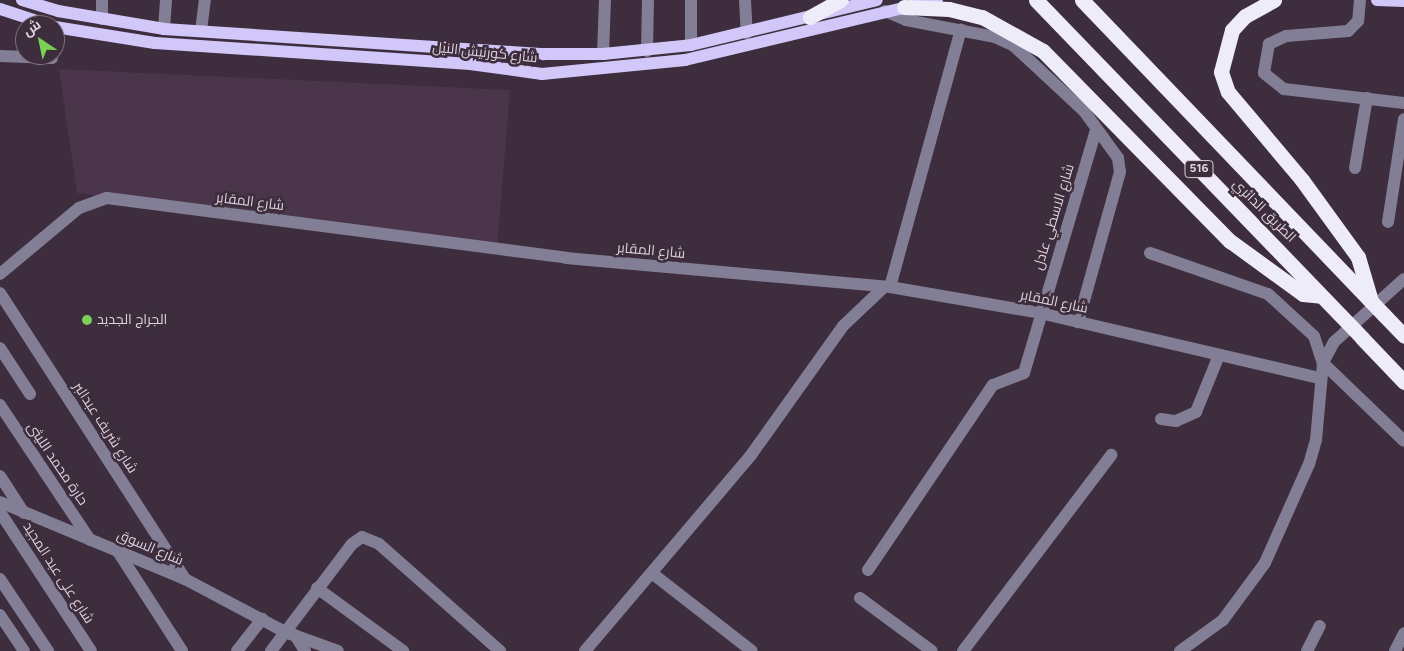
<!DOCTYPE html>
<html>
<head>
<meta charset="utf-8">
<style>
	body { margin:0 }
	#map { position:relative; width:1404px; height:651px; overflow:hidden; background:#3d2d3d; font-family:Figtree,Cairo,sans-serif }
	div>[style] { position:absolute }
	.built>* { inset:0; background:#4a354a }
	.minor>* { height:12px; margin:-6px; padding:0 6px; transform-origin:6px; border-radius:6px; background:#827e95 }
	.major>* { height:12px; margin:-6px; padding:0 6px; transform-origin:6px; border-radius:6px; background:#d1c7f8 }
	.highway>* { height:15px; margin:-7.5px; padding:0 7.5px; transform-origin:7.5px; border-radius:7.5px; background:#eeecf8 }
	.highway-bridge>* { height:15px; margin:-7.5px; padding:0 7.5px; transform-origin:7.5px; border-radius:7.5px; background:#eeecf8 }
	.dots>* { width:14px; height:14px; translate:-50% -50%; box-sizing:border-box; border:2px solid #3d2d3d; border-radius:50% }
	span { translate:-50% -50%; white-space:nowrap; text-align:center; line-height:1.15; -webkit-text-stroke:5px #3d2d3d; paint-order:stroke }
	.shield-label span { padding:1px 4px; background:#3d2d3d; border:1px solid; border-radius:4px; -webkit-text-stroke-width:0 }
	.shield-label { font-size:12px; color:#ded3dd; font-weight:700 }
	.street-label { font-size:14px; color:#ded3dd }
	.poi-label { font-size:14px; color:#ded3dd }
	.left { translate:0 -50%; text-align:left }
	.north { position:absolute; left:15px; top:15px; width:50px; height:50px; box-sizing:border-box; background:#3d2d3d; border:1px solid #7d6f7d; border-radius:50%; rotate:326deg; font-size:14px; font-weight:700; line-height:20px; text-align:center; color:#ded3dd }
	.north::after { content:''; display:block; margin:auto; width:18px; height:22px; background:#7bd156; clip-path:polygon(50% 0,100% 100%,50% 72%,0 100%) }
</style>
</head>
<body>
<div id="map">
	<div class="built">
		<i style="clip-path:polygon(59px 69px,510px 90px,497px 248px,77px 193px)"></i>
	</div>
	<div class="minor">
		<i style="left:102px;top:0;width:19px;rotate:90deg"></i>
		<i style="left:745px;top:0;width:33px;rotate:87deg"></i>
		<i style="left:1360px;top:0;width:21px;rotate:95deg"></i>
		<i style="left:1358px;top:21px;width:14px;rotate:135deg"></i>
		<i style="left:1348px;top:31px;width:62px;rotate:175.4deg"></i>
		<i style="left:1286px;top:36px;width:19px;rotate:155deg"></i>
		<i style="left:1269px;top:44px;width:29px;rotate:100deg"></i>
		<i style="left:1264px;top:73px;width:26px;rotate:39deg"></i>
		<i style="left:1284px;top:89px;width:121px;rotate:6.7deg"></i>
		<i style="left:885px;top:11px;width:23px;rotate:23deg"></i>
		<i style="left:906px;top:20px;width:91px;rotate:10.8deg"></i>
		<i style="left:995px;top:37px;width:21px;rotate:25deg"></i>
		<i style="left:1014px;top:46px;width:96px;rotate:42.9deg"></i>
		<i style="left:1084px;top:111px;width:58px;rotate:54.1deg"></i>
		<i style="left:1118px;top:158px;width:14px;rotate:82deg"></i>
		<i style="left:1120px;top:172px;width:156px;rotate:105.6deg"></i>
		<i style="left:164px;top:29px;width:29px;rotate:-86deg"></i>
		<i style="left:201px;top:31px;width:31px;rotate:-83deg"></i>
		<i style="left:691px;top:45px;width:45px;rotate:-90deg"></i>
		<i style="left:647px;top:51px;width:51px;rotate:-88.9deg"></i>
		<i style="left:603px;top:54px;width:54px;rotate:-87.9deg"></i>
		<i style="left:0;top:56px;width:52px;rotate:2.2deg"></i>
		<i style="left:1355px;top:168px;width:71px;rotate:-80.3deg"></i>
		<i style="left:1388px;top:222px;width:104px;rotate:-81.2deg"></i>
		<i style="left:1150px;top:253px;width:125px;rotate:19.2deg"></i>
		<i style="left:1268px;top:294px;width:62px;rotate:42.4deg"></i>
		<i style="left:1314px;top:336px;width:28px;rotate:72deg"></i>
		<i style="left:1323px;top:363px;width:77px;rotate:95.2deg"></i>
		<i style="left:1316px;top:440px;width:25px;rotate:106deg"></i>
		<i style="left:1309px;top:464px;width:108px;rotate:114deg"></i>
		<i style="left:1265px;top:563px;width:71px;rotate:126.4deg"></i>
		<i style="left:1223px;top:620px;width:53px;rotate:144.2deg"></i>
		<i style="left:0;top:274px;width:103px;rotate:-39.9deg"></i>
		<i style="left:79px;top:208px;width:30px;rotate:-20deg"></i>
		<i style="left:107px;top:198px;width:463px;rotate:7.4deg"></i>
		<i style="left:566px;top:258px;width:325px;rotate:5.1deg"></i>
		<i style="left:890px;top:287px;width:152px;rotate:9.8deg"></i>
		<i style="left:1040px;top:313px;width:286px;rotate:13.1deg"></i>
		<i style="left:1404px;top:279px;width:94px;rotate:138deg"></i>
		<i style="left:1334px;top:342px;width:24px;rotate:118deg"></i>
		<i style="left:1323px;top:363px;width:112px;rotate:43.9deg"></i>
		<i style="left:890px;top:287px;width:267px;rotate:-74.6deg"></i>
		<i style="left:0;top:293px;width:341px;rotate:57.1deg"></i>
		<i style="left:0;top:348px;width:55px;rotate:56.9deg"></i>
		<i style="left:0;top:405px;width:162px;rotate:56.3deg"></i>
		<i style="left:1161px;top:419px;width:15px;rotate:8deg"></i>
		<i style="left:1176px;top:421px;width:22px;rotate:-24deg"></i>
		<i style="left:1196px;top:412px;width:61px;rotate:-68deg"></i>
		<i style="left:0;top:476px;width:44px;rotate:57deg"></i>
		<i style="left:0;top:502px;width:200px;rotate:22.6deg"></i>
		<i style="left:185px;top:579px;width:113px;rotate:27.9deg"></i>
		<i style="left:285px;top:632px;width:56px;rotate:19.7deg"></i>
		<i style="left:0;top:512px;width:166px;rotate:56.8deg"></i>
		<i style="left:117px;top:550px;width:120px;rotate:57.2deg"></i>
		<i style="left:868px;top:570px;width:223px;rotate:-56deg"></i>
		<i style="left:993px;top:385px;width:33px;rotate:-21deg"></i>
		<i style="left:1024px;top:373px;width:253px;rotate:-73.5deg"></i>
		<i style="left:653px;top:574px;width:125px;rotate:37.9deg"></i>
		<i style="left:0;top:579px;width:87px;rotate:56.3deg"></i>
		<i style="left:317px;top:588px;width:107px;rotate:36.2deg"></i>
		<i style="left:860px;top:598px;width:89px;rotate:36.4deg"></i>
		<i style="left:0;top:615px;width:43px;rotate:56.3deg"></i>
		<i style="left:295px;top:635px;width:19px;rotate:58deg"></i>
		<i style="left:237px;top:651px;width:41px;rotate:-52deg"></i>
		<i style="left:271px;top:651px;width:134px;rotate:-52.9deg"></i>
		<i style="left:352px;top:544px;width:12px;rotate:-35deg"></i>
		<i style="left:362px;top:537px;width:18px;rotate:22deg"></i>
		<i style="left:379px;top:544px;width:162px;rotate:41.5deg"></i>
		<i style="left:585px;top:651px;width:257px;rotate:-49.7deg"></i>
		<i style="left:751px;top:455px;width:158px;rotate:-54.5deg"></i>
		<i style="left:843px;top:326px;width:55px;rotate:-43.5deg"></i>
		<i style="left:963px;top:651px;width:246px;rotate:-52.9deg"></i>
		<i style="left:1307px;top:651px;width:28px;rotate:-63deg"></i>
		<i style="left:1395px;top:651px;width:20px;rotate:-63deg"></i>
	</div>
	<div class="major">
		<i style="left:22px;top:0;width:38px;rotate:17deg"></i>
		<i style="left:58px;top:11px;width:108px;rotate:9.6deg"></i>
		<i style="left:164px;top:29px;width:381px;rotate:3.8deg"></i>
		<i style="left:544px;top:54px;width:59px"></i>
		<i style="left:603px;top:54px;width:88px;rotate:-5.8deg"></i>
		<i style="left:691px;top:45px;width:191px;rotate:-13.6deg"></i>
		<i style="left:1377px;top:0;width:27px;rotate:2deg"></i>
		<i style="left:0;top:9px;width:52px;rotate:18.1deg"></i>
		<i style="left:55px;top:27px;width:101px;rotate:9.1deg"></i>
		<i style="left:155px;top:43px;width:316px;rotate:3.8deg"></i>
		<i style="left:470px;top:64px;width:73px;rotate:7.9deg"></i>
		<i style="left:542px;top:74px;width:144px;rotate:-5.6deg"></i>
		<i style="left:685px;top:60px;width:259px;rotate:-13.4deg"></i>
	</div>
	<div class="highway">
		<i style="left:1274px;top:0;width:33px;rotate:151deg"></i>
		<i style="left:1245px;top:16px;width:19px;rotate:133deg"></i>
		<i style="left:1232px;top:30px;width:43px;rotate:104.7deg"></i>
		<i style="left:1221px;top:72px;width:21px;rotate:71deg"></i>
		<i style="left:1228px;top:92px;width:115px;rotate:49.9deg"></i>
		<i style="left:1302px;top:180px;width:95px;rotate:54deg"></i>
		<i style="left:1358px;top:257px;width:46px;rotate:73.5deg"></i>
		<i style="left:904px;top:7px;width:45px;rotate:2.5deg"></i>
		<i style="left:949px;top:9px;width:34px;rotate:14deg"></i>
		<i style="left:982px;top:17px;width:70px;rotate:29.1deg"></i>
		<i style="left:1043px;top:51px;width:267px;rotate:45.5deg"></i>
		<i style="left:1230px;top:241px;width:90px;rotate:36deg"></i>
		<i style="left:1303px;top:294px;width:18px;rotate:6deg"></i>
		<i style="left:810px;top:17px;width:35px;rotate:-29deg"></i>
		<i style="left:1384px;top:315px;width:29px;rotate:46deg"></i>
		<i style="left:1362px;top:338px;width:61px;rotate:46.3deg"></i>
	</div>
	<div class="highway-bridge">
		<i style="left:1036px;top:0;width:470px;rotate:46deg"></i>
		<i style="left:1082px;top:0;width:436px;rotate:46.2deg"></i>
	</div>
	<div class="dots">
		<i style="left:87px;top:320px;background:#7bd156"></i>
	</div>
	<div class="shield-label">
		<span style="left:1199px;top:169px">516</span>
	</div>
	<div class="street-label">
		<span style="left:485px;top:53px;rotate:6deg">شارع كورنيش النيل</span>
		<span style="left:250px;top:202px;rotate:7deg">شارع المقابر</span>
		<span style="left:1264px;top:211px;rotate:45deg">الطريق الدائري</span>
		<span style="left:1054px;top:217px;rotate:-73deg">شارع الاسطي عادل</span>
		<span style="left:651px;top:251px;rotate:5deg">شارع المقابر</span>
		<span style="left:1054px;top:302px;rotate:12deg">شارع المقابر</span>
		<span style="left:105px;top:428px;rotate:57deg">شارع شريف عبدالبر</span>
		<span style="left:57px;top:464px;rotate:56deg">حارة محمد الليثى</span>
		<span style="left:150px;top:548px;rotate:23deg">شارع السوق</span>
		<span style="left:58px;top:573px;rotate:57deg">شارع على عبد المجيد</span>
	</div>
	<div class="poi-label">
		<span class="left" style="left:97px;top:320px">الجراج الجديد</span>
	</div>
	<div class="north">ش</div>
</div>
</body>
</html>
